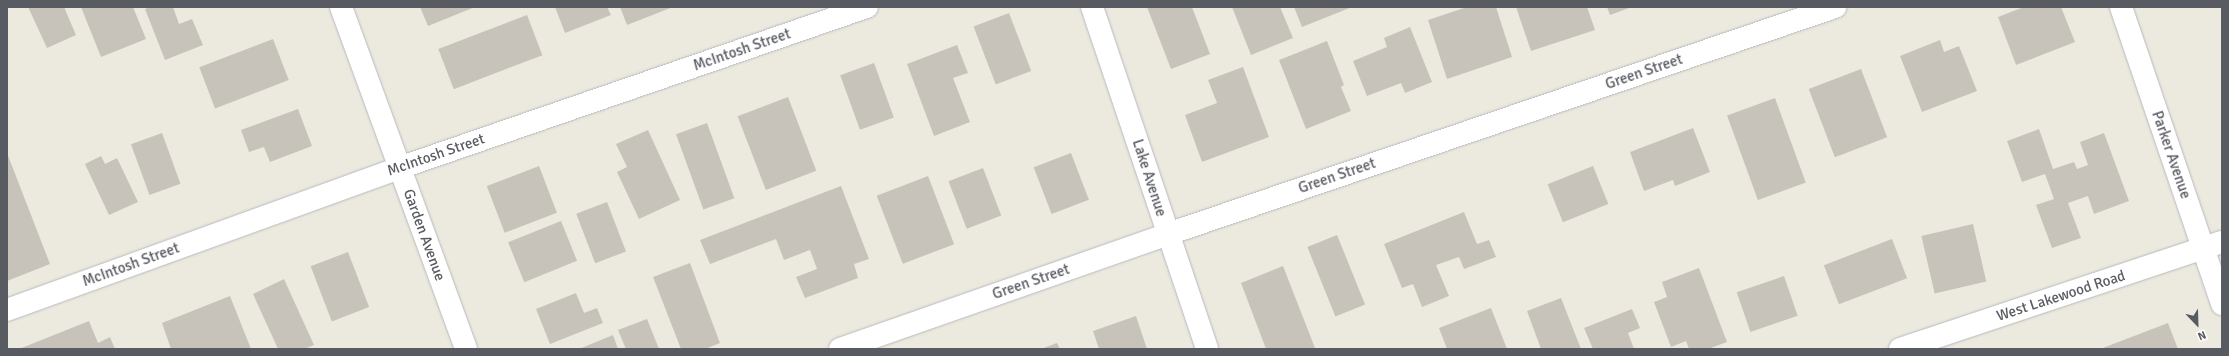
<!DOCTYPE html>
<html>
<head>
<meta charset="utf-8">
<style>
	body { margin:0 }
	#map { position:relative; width:2229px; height:356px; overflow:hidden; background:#eceade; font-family:Signika,sans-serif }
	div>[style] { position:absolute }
	.building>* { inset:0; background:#c7c3bb; transform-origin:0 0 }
	.roads { filter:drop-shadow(0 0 1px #b7b9bf) drop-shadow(0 0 1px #b7b9bf) }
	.minor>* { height:22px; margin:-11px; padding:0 11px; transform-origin:11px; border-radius:11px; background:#fff }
	.tertiary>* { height:22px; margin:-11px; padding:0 11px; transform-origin:11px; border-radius:11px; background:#fff }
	span { translate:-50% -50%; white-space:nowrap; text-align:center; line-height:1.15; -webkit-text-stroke:3.5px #fff; paint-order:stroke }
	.street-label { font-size:15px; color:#585b61 }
	.frame { position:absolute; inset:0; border:8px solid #585b61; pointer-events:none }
	.north { position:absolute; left:2177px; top:304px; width:40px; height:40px; -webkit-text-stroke:3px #fff; paint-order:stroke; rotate:157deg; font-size:11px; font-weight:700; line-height:16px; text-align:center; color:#585b61 }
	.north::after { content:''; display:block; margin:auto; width:14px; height:18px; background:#585b61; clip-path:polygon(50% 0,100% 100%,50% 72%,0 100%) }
</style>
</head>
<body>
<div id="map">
	<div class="building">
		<i style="clip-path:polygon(28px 7px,64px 7px,76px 35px,47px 48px)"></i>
		<i style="clip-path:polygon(81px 7px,133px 7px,146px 39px,101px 57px)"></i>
		<i style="clip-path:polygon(150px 7px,173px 7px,179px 24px,192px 19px,203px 45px,165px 60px,145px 9px)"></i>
		<i style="clip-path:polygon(420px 7px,475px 7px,428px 26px)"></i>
		<i style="clip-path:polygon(555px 7px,607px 7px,611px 15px,565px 33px)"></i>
		<i style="clip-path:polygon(620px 7px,673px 7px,627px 25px)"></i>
		<i style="clip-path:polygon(1147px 7px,1192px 7px,1210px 54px,1171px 69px)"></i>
		<i style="clip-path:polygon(1232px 7px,1280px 7px,1293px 38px,1251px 55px)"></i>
		<i style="clip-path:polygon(1294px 7px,1352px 7px,1302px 27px)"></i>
		<i style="clip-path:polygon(1467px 7px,1496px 7px,1512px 57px,1447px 79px,1428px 20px)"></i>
		<i style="clip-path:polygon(1516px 7px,1587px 7px,1595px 30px,1531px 51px)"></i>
		<i style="clip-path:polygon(1607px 7px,1632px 7px,1610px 15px)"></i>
		<i style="clip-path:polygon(2024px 7px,2061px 7px,2075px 42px,2016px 65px,1998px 17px)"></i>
		<i style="left:1009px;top:13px;width:62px;height:38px;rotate:69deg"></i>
		<i style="left:527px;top:15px;width:43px;height:95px;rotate:69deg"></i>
		<i style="clip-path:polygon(1410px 27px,1432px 82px,1405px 93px,1401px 83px,1367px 96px,1353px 61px,1387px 47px,1384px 38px)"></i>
		<i style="left:273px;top:39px;width:44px;height:79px;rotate:69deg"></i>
		<i style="clip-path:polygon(1940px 40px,1944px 52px,1959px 46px,1977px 91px,1922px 112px,1900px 56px)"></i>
		<i style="clip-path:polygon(1327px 41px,1344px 85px,1341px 87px,1351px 111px,1306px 129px,1279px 60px)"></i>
		<i style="clip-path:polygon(957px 45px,968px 73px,953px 78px,970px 122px,934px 136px,907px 64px)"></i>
		<i style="left:874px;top:63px;width:58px;height:36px;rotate:70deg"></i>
		<i style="clip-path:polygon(1243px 67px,1269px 137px,1202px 162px,1185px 115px,1217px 103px,1208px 80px)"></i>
		<i style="left:1861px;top:69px;width:73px;height:56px;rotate:69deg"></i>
		<i style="left:788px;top:97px;width:79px;height:54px;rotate:69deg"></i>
		<i style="left:1775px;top:98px;width:90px;height:51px;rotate:70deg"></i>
		<i style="clip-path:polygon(298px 109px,312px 146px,270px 162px,264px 147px,249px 152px,241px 130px)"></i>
		<i style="left:707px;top:123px;width:80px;height:33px;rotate:70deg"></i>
		<i style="clip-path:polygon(1693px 128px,1710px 172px,1675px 186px,1673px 180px,1644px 191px,1630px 152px)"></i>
		<i style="clip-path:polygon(2039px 129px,2053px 169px,2074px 162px,2077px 169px,2088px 165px,2080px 142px,2104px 133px,2129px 201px,2094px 214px,2088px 196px,2068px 203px,2081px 238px,2052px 248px,2036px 205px,2054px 199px,2045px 174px,2022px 182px,2007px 141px)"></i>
		<i style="clip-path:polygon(648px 130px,680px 200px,639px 219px,617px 172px,627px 167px,616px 144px)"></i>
		<i style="left:162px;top:133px;width:54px;height:33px;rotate:70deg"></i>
		<i style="clip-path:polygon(7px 153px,50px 264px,7px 281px)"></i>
		<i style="left:1071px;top:153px;width:50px;height:40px;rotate:69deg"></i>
		<i style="clip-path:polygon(101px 156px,105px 164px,117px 158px,138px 202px,109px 215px,85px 164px)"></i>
		<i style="left:539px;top:166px;width:50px;height:56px;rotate:69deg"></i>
		<i style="left:1593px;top:166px;width:41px;height:49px;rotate:68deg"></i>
		<i style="left:983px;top:168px;width:51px;height:37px;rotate:69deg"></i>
		<i style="left:928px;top:176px;width:73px;height:55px;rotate:69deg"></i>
		<i style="clip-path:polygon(841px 186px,869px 259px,854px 264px,858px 278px,805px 298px,796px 277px,817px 269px,810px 250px,784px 260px,776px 239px,710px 264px,700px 240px)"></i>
		<i style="left:607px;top:202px;width:53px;height:33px;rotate:69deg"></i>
		<i style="clip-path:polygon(1464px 212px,1477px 244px,1489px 240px,1496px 257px,1464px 269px,1459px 257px,1436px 265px,1449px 296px,1422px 307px,1413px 284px,1402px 288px,1384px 244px)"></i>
		<i style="left:561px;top:221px;width:43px;height:57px;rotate:68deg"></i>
		<i style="left:1973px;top:224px;width:59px;height:53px;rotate:77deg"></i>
		<i style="left:1337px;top:235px;width:75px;height:32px;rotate:68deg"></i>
		<i style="left:1892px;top:239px;width:42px;height:73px;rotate:69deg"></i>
		<i style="left:348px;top:252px;width:59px;height:40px;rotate:69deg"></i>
		<i style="clip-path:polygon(690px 263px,720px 343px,705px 349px,681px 349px,653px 277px)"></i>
		<i style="clip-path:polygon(1283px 266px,1315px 348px,1311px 349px,1266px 349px,1241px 283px)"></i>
		<i style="clip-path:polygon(1699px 268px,1727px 342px,1708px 349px,1689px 349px,1686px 341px,1671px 347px,1654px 302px,1667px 297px,1662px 282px)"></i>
		<i style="left:1784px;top:276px;width:42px;height:50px;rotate:71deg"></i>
		<i style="clip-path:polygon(284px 279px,314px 345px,304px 349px,278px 349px,253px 294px)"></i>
		<i style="clip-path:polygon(576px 293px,584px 313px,597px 308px,603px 323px,550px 344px,536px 309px)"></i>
		<i style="clip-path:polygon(230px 296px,251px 349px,171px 349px,162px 323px)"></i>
		<i style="clip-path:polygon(1561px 298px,1581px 349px,1541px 349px,1527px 311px)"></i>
		<i style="clip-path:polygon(1491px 308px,1507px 349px,1447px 349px,1439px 328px)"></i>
		<i style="clip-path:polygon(1632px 309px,1640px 328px,1628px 333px,1634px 349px,1593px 349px,1584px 328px)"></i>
		<i style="clip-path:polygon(1136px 316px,1147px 349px,1099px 349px,1093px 331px)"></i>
		<i style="clip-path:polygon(647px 319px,659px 349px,626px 349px,618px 330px)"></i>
		<i style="clip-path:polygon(89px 321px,98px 343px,110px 337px,115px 349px,19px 349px)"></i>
		<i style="clip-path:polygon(2168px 323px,2178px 349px,2100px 349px)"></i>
		<i style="clip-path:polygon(613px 335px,618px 349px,579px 349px)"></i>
		<i style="clip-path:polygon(1057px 343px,1060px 349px,1041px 349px)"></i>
	</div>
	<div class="roads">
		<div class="minor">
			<i style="left:341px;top:7px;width:364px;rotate:69.9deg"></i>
			<i style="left:1092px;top:7px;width:361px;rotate:71.4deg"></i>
			<i style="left:7px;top:310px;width:417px;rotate:-19.9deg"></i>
			<i style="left:399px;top:168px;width:495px;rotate:-19deg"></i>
			<i style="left:840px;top:349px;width:348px;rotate:-19.3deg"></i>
			<i style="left:1168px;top:234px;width:705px;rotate:-18.79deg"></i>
			<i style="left:1900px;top:349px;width:339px;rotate:-18.4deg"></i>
		</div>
		<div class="tertiary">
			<i style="left:2121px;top:7px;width:314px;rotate:71.2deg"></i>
		</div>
	</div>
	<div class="street-label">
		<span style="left:742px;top:50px;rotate:-19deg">McIntosh Street</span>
		<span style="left:1644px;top:72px;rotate:-19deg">Green Street</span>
		<span style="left:436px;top:155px;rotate:-19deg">McIntosh Street</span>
		<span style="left:2171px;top:155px;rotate:71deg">Parker Avenue</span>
		<span style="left:1337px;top:176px;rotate:-19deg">Green Street</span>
		<span style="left:1149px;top:178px;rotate:72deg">Lake Avenue</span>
		<span style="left:424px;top:235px;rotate:70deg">Garden Avenue</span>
		<span style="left:131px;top:265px;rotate:-20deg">McIntosh Street</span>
		<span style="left:1031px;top:282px;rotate:-19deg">Green Street</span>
		<span style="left:2061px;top:296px;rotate:-18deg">West Lakewood Road</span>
	</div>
	<div class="frame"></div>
	<div class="north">N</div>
</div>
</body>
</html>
